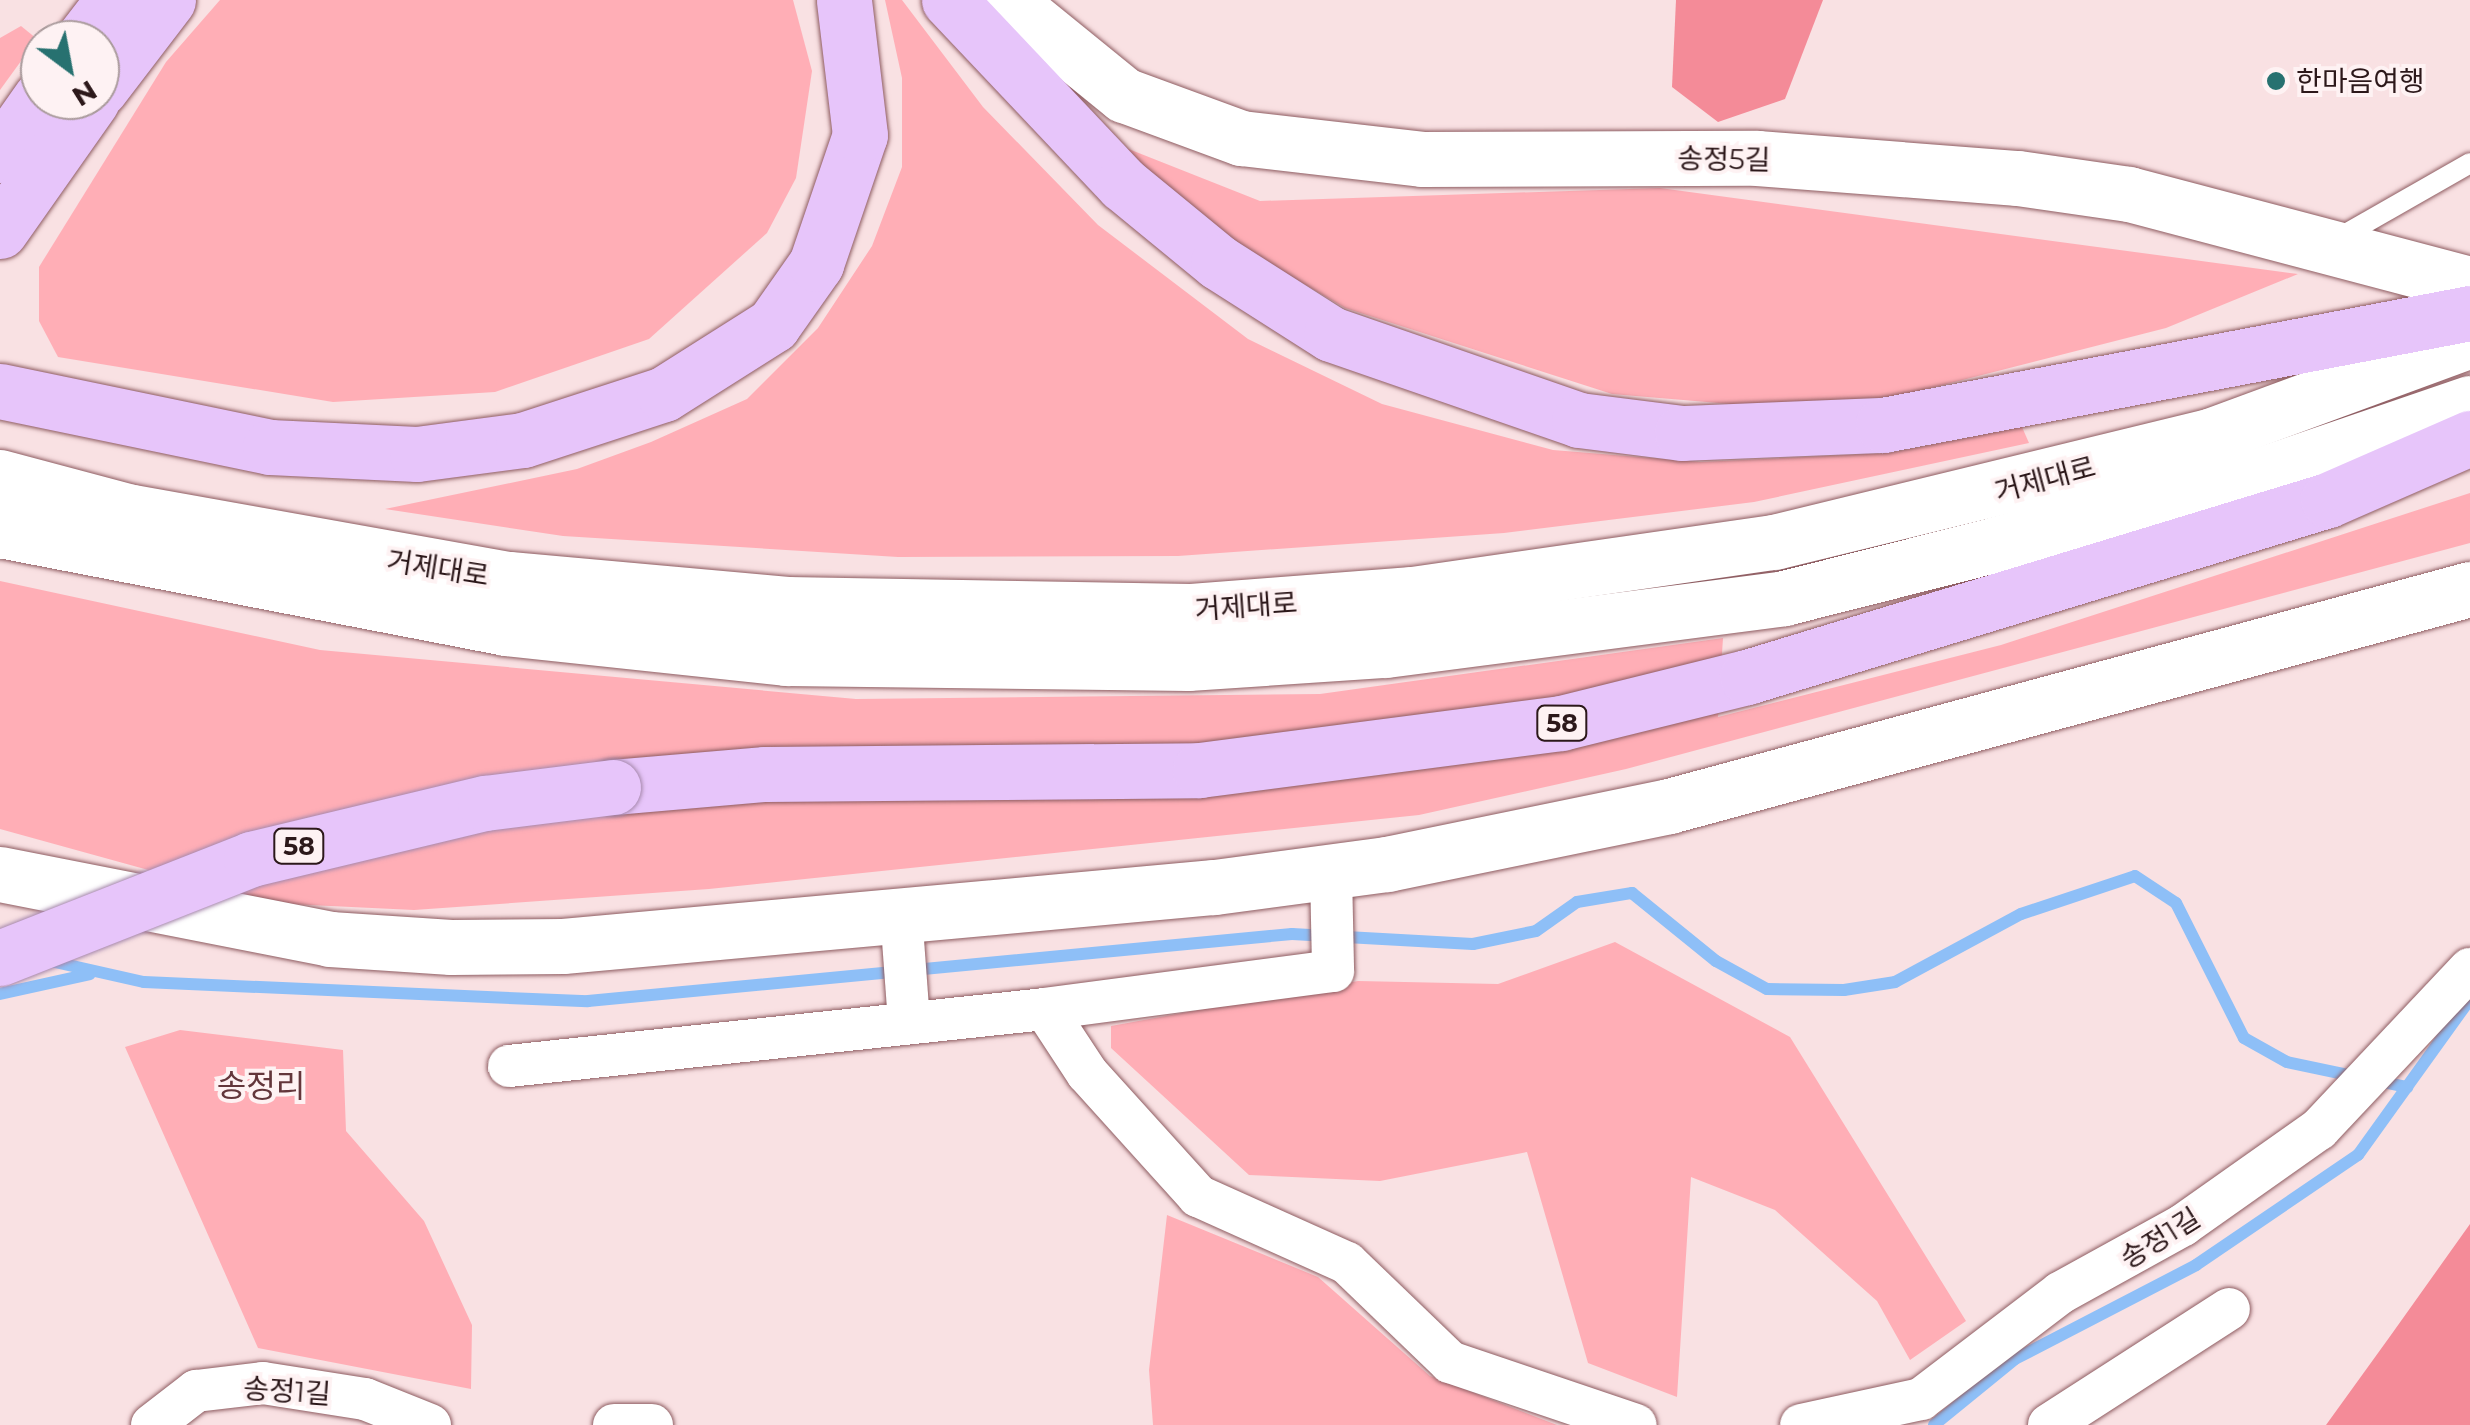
<!DOCTYPE html>
<html>
<head>
<meta charset="utf-8">
<style>
	body { margin:0 }
	#map { position:relative; width:2470px; height:1425px; overflow:hidden; background:#f9e1e3; font-family:Montserrat,"Noto Sans KR",sans-serif }
	div>[style] { position:absolute }
	.green>* { inset:0; background:#ffaeb6 }
	.forest>* { inset:0; background:#f48b98 }
	.stream>* { height:12px; margin:-6px; padding:0 6px; transform-origin:6px; border-radius:6px; background:#8ebff7 }
	.roads { filter:drop-shadow(0 0 2px #8e5c61) drop-shadow(0 0 2px #8e5c61) }
	.lane>* { height:20px; margin:-10px; padding:0 10px; transform-origin:10px; border-radius:10px; background:#fff }
	.street>* { height:42px; margin:-21px; padding:0 21px; transform-origin:21px; border-radius:21px; background:#fff }
	.secondary>* { height:55px; margin:-27.5px; padding:0 27.5px; transform-origin:27.5px; border-radius:27.5px; background:#fff }
	.highway>* { height:55px; margin:-27.5px; padding:0 27.5px; transform-origin:27.5px; border-radius:27.5px; background:#e7c5fa }
	.bridges { filter:drop-shadow(0 0 2px #a688ac) drop-shadow(0 0 2px #a688ac) }
	.highway-bridge>* { height:55px; margin:-27.5px; padding:0 27.5px; transform-origin:27.5px; border-radius:27.5px; background:#e7c5fa }
	.dots>* { width:28px; height:28px; translate:-50% -50%; box-sizing:border-box; border:5px solid #fef2f3; border-radius:50% }
	span { translate:-50% -50%; white-space:nowrap; text-align:center; line-height:1.15; -webkit-text-stroke:8px #fef2f3; paint-order:stroke }
	.shield-label span { padding:2px 8px; background:#fef2f3; border:2px solid; border-radius:8px; -webkit-text-stroke-width:0 }
	.shield-label { font-size:25px; color:#2c181a; font-weight:700 }
	.poi-label { font-size:28px; color:#2c181a }
	.left { translate:0 -50%; text-align:left }
	.street-label { font-size:28px; color:#2c181a }
	.quarter-label { font-size:32px; color:#63363b }
	.north { position:absolute; left:20px; top:20px; width:100px; height:100px; box-sizing:border-box; background:#fef2f3; border:2px solid #aa9b9c; border-radius:50%; rotate:148deg; font-size:28px; font-weight:700; line-height:40px; text-align:center; color:#2c181a }
	.north::after { content:''; display:block; margin:auto; width:35px; height:45px; background:#277170; clip-path:polygon(50% 0,100% 100%,50% 72%,0 100%) }
</style>
</head>
<body>
<div id="map">
	<div class="green">
		<i style="clip-path:polygon(220px 0,793px 0,812px 71px,796px 178px,767px 233px,649px 339px,495px 392px,333px 402px,58px 357px,39px 321px,39px 267px,166px 62px)"></i>
		<i style="clip-path:polygon(885px 0,902px 0,983px 107px,1098px 225px,1248px 339px,1382px 404px,1553px 450px,1700px 462px,1889px 453px,2022px 427px,2029px 443px,1754px 502px,1504px 533px,1178px 556px,898px 557px,563px 536px,385px 509px,577px 469px,651px 442px,747px 399px,818px 328px,872px 246px,902px 167px,902px 78px)"></i>
		<i style="clip-path:polygon(21px 26px,37px 39px,0 90px,0 38px)"></i>
		<i style="clip-path:polygon(1121px 146px,1260px 201px,1660px 188px,2298px 274px,2166px 328px,1892px 398px,1766px 407px,1612px 394px,1345px 308px,1234px 243px)"></i>
		<i style="clip-path:polygon(2470px 493px,2470px 543px,1626px 769px,1419px 815px,709px 889px,414px 910px,268px 903px,0 829px,0 581px,320px 650px,856px 699px,1320px 694px,1723px 638px,1718px 717px,2001px 645px)"></i>
		<i style="clip-path:polygon(1615px 942px,1790px 1037px,1966px 1321px,1910px 1360px,1877px 1301px,1775px 1210px,1691px 1177px,1677px 1397px,1588px 1363px,1527px 1152px,1380px 1181px,1249px 1175px,1111px 1048px,1111px 1026px,1358px 981px,1498px 984px)"></i>
		<i style="clip-path:polygon(180px 1030px,343px 1050px,346px 1131px,424px 1221px,472px 1325px,471px 1389px,258px 1348px,125px 1047px)"></i>
		<i style="clip-path:polygon(1167px 1215px,1318px 1277px,1430px 1376px,1557px 1425px,1153px 1425px,1149px 1370px)"></i>
	</div>
	<div class="forest">
		<i style="clip-path:polygon(1676px 0,1823px 0,1785px 99px,1718px 122px,1672px 87px)"></i>
		<i style="clip-path:polygon(2470px 1224px,2470px 1425px,2326px 1425px,2391px 1335px)"></i>
	</div>
	<div class="stream">
		<i style="left:46px;top:960px;width:100px;rotate:12.7deg"></i>
		<i style="left:144px;top:982px;width:444px;rotate:2.5deg"></i>
		<i style="left:588px;top:1001px;width:707px;rotate:-5.44deg"></i>
		<i style="left:1292px;top:934px;width:181px;rotate:3.2deg"></i>
		<i style="left:1473px;top:944px;width:64px;rotate:-11.7deg"></i>
		<i style="left:1536px;top:931px;width:50px;rotate:-35.3deg"></i>
		<i style="left:1577px;top:902px;width:56px;rotate:-9.3deg"></i>
		<i style="left:1632px;top:893px;width:108px;rotate:39deg"></i>
		<i style="left:1716px;top:961px;width:58px;rotate:28.8deg"></i>
		<i style="left:1767px;top:989px;width:77px;rotate:0.7deg"></i>
		<i style="left:1844px;top:990px;width:52px;rotate:-8.9deg"></i>
		<i style="left:1895px;top:982px;width:143px;rotate:-28.4deg"></i>
		<i style="left:2021px;top:914px;width:120px;rotate:-18.4deg"></i>
		<i style="left:2135px;top:876px;width:49px;rotate:33.4deg"></i>
		<i style="left:2176px;top:903px;width:151px;rotate:63.3deg"></i>
		<i style="left:2244px;top:1038px;width:49px;rotate:29.2deg"></i>
		<i style="left:2287px;top:1062px;width:73px;rotate:11.9deg"></i>
		<i style="left:0;top:994px;width:92px;rotate:-12.5deg"></i>
		<i style="left:2378px;top:1081px;width:30px;rotate:12deg"></i>
		<i style="left:1934px;top:1425px;width:104px;rotate:-39.2deg"></i>
		<i style="left:2015px;top:1359px;width:204px;rotate:-27.4deg"></i>
		<i style="left:2196px;top:1265px;width:196px;rotate:-34.2deg"></i>
		<i style="left:2358px;top:1155px;width:192px;rotate:-54.3deg"></i>
	</div>
	<div class="roads">
		<div class="lane">
			<i style="left:2337px;top:239px;width:153px;rotate:-29.7deg"></i>
		</div>
		<div class="street">
			<i style="left:1331px;top:872px;width:99px;rotate:88.8deg"></i>
			<i style="left:1333px;top:971px;width:290px;rotate:172.5deg"></i>
			<i style="left:1045px;top:1009px;width:77px;rotate:56.7deg"></i>
			<i style="left:1087px;top:1073px;width:166px;rotate:47.9deg"></i>
			<i style="left:1198px;top:1196px;width:163px;rotate:24.2deg"></i>
			<i style="left:1347px;top:1263px;width:143px;rotate:43.9deg"></i>
			<i style="left:1450px;top:1362px;width:196px;rotate:18.7deg"></i>
			<i style="left:901px;top:913px;width:109px;rotate:85.8deg"></i>
			<i style="left:509px;top:1066px;width:539px;rotate:-6.07deg"></i>
			<i style="left:152px;top:1425px;width:56px;rotate:-37.7deg"></i>
			<i style="left:196px;top:1391px;width:67px;rotate:-6.8deg"></i>
			<i style="left:263px;top:1383px;width:103px;rotate:8.9deg"></i>
			<i style="left:365px;top:1399px;width:70px;rotate:21.8deg"></i>
			<i style="left:614px;top:1425px;width:38px"></i>
			<i style="left:1801px;top:1425px;width:123px;rotate:-12.2deg"></i>
			<i style="left:1921px;top:1399px;width:175px;rotate:-37.3deg"></i>
			<i style="left:2060px;top:1293px;width:141px;rotate:-28.9deg"></i>
			<i style="left:2183px;top:1225px;width:166px;rotate:-35.2deg"></i>
			<i style="left:2319px;top:1129px;width:220px;rotate:-46.7deg"></i>
			<i style="left:2049px;top:1425px;width:214px;rotate:-32.8deg"></i>
		</div>
		<div class="secondary">
			<i style="left:1007px;top:0;width:151px;rotate:39.1deg"></i>
			<i style="left:1124px;top:95px;width:125px;rotate:20.2deg"></i>
			<i style="left:1241px;top:138px;width:182px;rotate:6.6deg"></i>
			<i style="left:1422px;top:159px;width:335px;rotate:-0.2deg"></i>
			<i style="left:1757px;top:158px;width:262px;rotate:4.4deg"></i>
			<i style="left:2018px;top:178px;width:112px;rotate:8.2deg"></i>
			<i style="left:2129px;top:194px;width:353px;rotate:14.8deg"></i>
			<i style="left:0;top:477px;width:137px;rotate:14.9deg"></i>
			<i style="left:132px;top:512px;width:383px;rotate:10.1deg"></i>
			<i style="left:509px;top:579px;width:279px;rotate:5.1deg"></i>
			<i style="left:787px;top:604px;width:404px;rotate:1deg"></i>
			<i style="left:1191px;top:611px;width:222px;rotate:-4.4deg"></i>
			<i style="left:1412px;top:594px;width:366px;rotate:-8.2deg"></i>
			<i style="left:1774px;top:542px;width:451px;rotate:-13.7deg"></i>
			<i style="left:2212px;top:435px;width:275px;rotate:-20.2deg"></i>
			<i style="left:0;top:530px;width:515px;rotate:10.96deg"></i>
			<i style="left:506px;top:628px;width:282px;rotate:6.1deg"></i>
			<i style="left:786px;top:658px;width:402px;rotate:0.7deg"></i>
			<i style="left:1188px;top:663px;width:198px;rotate:-3.8deg"></i>
			<i style="left:1386px;top:650px;width:401px;rotate:-7.4deg"></i>
			<i style="left:1784px;top:598px;width:463px;rotate:-14.2deg"></i>
			<i style="left:2233px;top:484px;width:250px;rotate:-18.9deg"></i>
			<i style="left:0;top:874px;width:336px;rotate:11.1deg"></i>
			<i style="left:330px;top:939px;width:121px;rotate:3.8deg"></i>
			<i style="left:451px;top:947px;width:112px;rotate:-0.5deg"></i>
			<i style="left:563px;top:946px;width:654px;rotate:-5.18deg"></i>
			<i style="left:1214px;top:887px;width:175px;rotate:-7.6deg"></i>
			<i style="left:1387px;top:864px;width:288px;rotate:-11.6deg"></i>
			<i style="left:1669px;top:806px;width:830px;rotate:-15.16deg"></i>
		</div>
		<div class="highway">
			<i style="left:949px;top:0;width:253px;rotate:46.6deg"></i>
			<i style="left:1123px;top:184px;width:123px;rotate:39.4deg"></i>
			<i style="left:1218px;top:262px;width:134px;rotate:32.5deg"></i>
			<i style="left:1331px;top:334px;width:262px;rotate:19.1deg"></i>
			<i style="left:1579px;top:420px;width:104px;rotate:7.2deg"></i>
			<i style="left:1682px;top:433px;width:201px;rotate:-2.3deg"></i>
			<i style="left:1883px;top:425px;width:598px;rotate:-10.8deg"></i>
			<i style="left:82px;top:40px;width:51px;rotate:-52.2deg"></i>
			<i style="left:100px;top:89px;width:112px;rotate:-52.6deg"></i>
			<i style="left:0;top:155px;width:70px;rotate:-54.9deg"></i>
			<i style="left:0;top:231px;width:160px;rotate:-54.9deg"></i>
			<i style="left:0;top:391px;width:276px;rotate:11.7deg"></i>
			<i style="left:270px;top:447px;width:147px;rotate:2.7deg"></i>
			<i style="left:417px;top:454px;width:107px;rotate:-7.5deg"></i>
			<i style="left:523px;top:440px;width:148px;rotate:-18.1deg"></i>
			<i style="left:664px;top:394px;width:129px;rotate:-32.3deg"></i>
			<i style="left:773px;top:325px;width:75px;rotate:-54.8deg"></i>
			<i style="left:816px;top:264px;width:136px;rotate:-71.2deg"></i>
			<i style="left:860px;top:135px;width:136px;rotate:-96.8deg"></i>
			<i style="left:613px;top:787px;width:153px;rotate:-4.9deg"></i>
			<i style="left:765px;top:774px;width:435px;rotate:-0.5deg"></i>
			<i style="left:1200px;top:770px;width:364px;rotate:-7.4deg"></i>
			<i style="left:1561px;top:723px;width:192px;rotate:-13.9deg"></i>
			<i style="left:1747px;top:677px;width:607px;rotate:-16.94deg"></i>
			<i style="left:2328px;top:500px;width:155px;rotate:-23.6deg"></i>
		</div>
	</div>
	<div class="bridges">
		<div class="highway-bridge">
			<i style="left:0;top:958px;width:270px;rotate:-21.5deg"></i>
			<i style="left:251px;top:859px;width:241px;rotate:-13.5deg"></i>
			<i style="left:485px;top:803px;width:129px;rotate:-7.1deg"></i>
		</div>
	</div>
	<div class="dots">
		<i style="left:2276px;top:81px;background:#277170"></i>
	</div>
	<div class="shield-label">
		<span style="left:1562px;top:723px">58</span>
		<span style="left:299px;top:846px">58</span>
	</div>
	<div class="poi-label">
		<span class="left" style="left:2296px;top:81px">한마음여행</span>
	</div>
	<div class="street-label">
		<span style="left:1724px;top:159px;rotate:1deg">송정5길</span>
		<span style="left:2045px;top:479px;rotate:-15deg">거제대로</span>
		<span style="left:438px;top:568px;rotate:9deg">거제대로</span>
		<span style="left:1246px;top:606px;rotate:-4deg">거제대로</span>
		<span style="left:2160px;top:1238px;rotate:-32deg">송정1길</span>
		<span style="left:287px;top:1391px;rotate:4deg">송정1길</span>
	</div>
	<div class="quarter-label">
		<span style="left:261px;top:1086px">송정리</span>
	</div>
	<div class="north">N</div>
</div>
</body>
</html>
